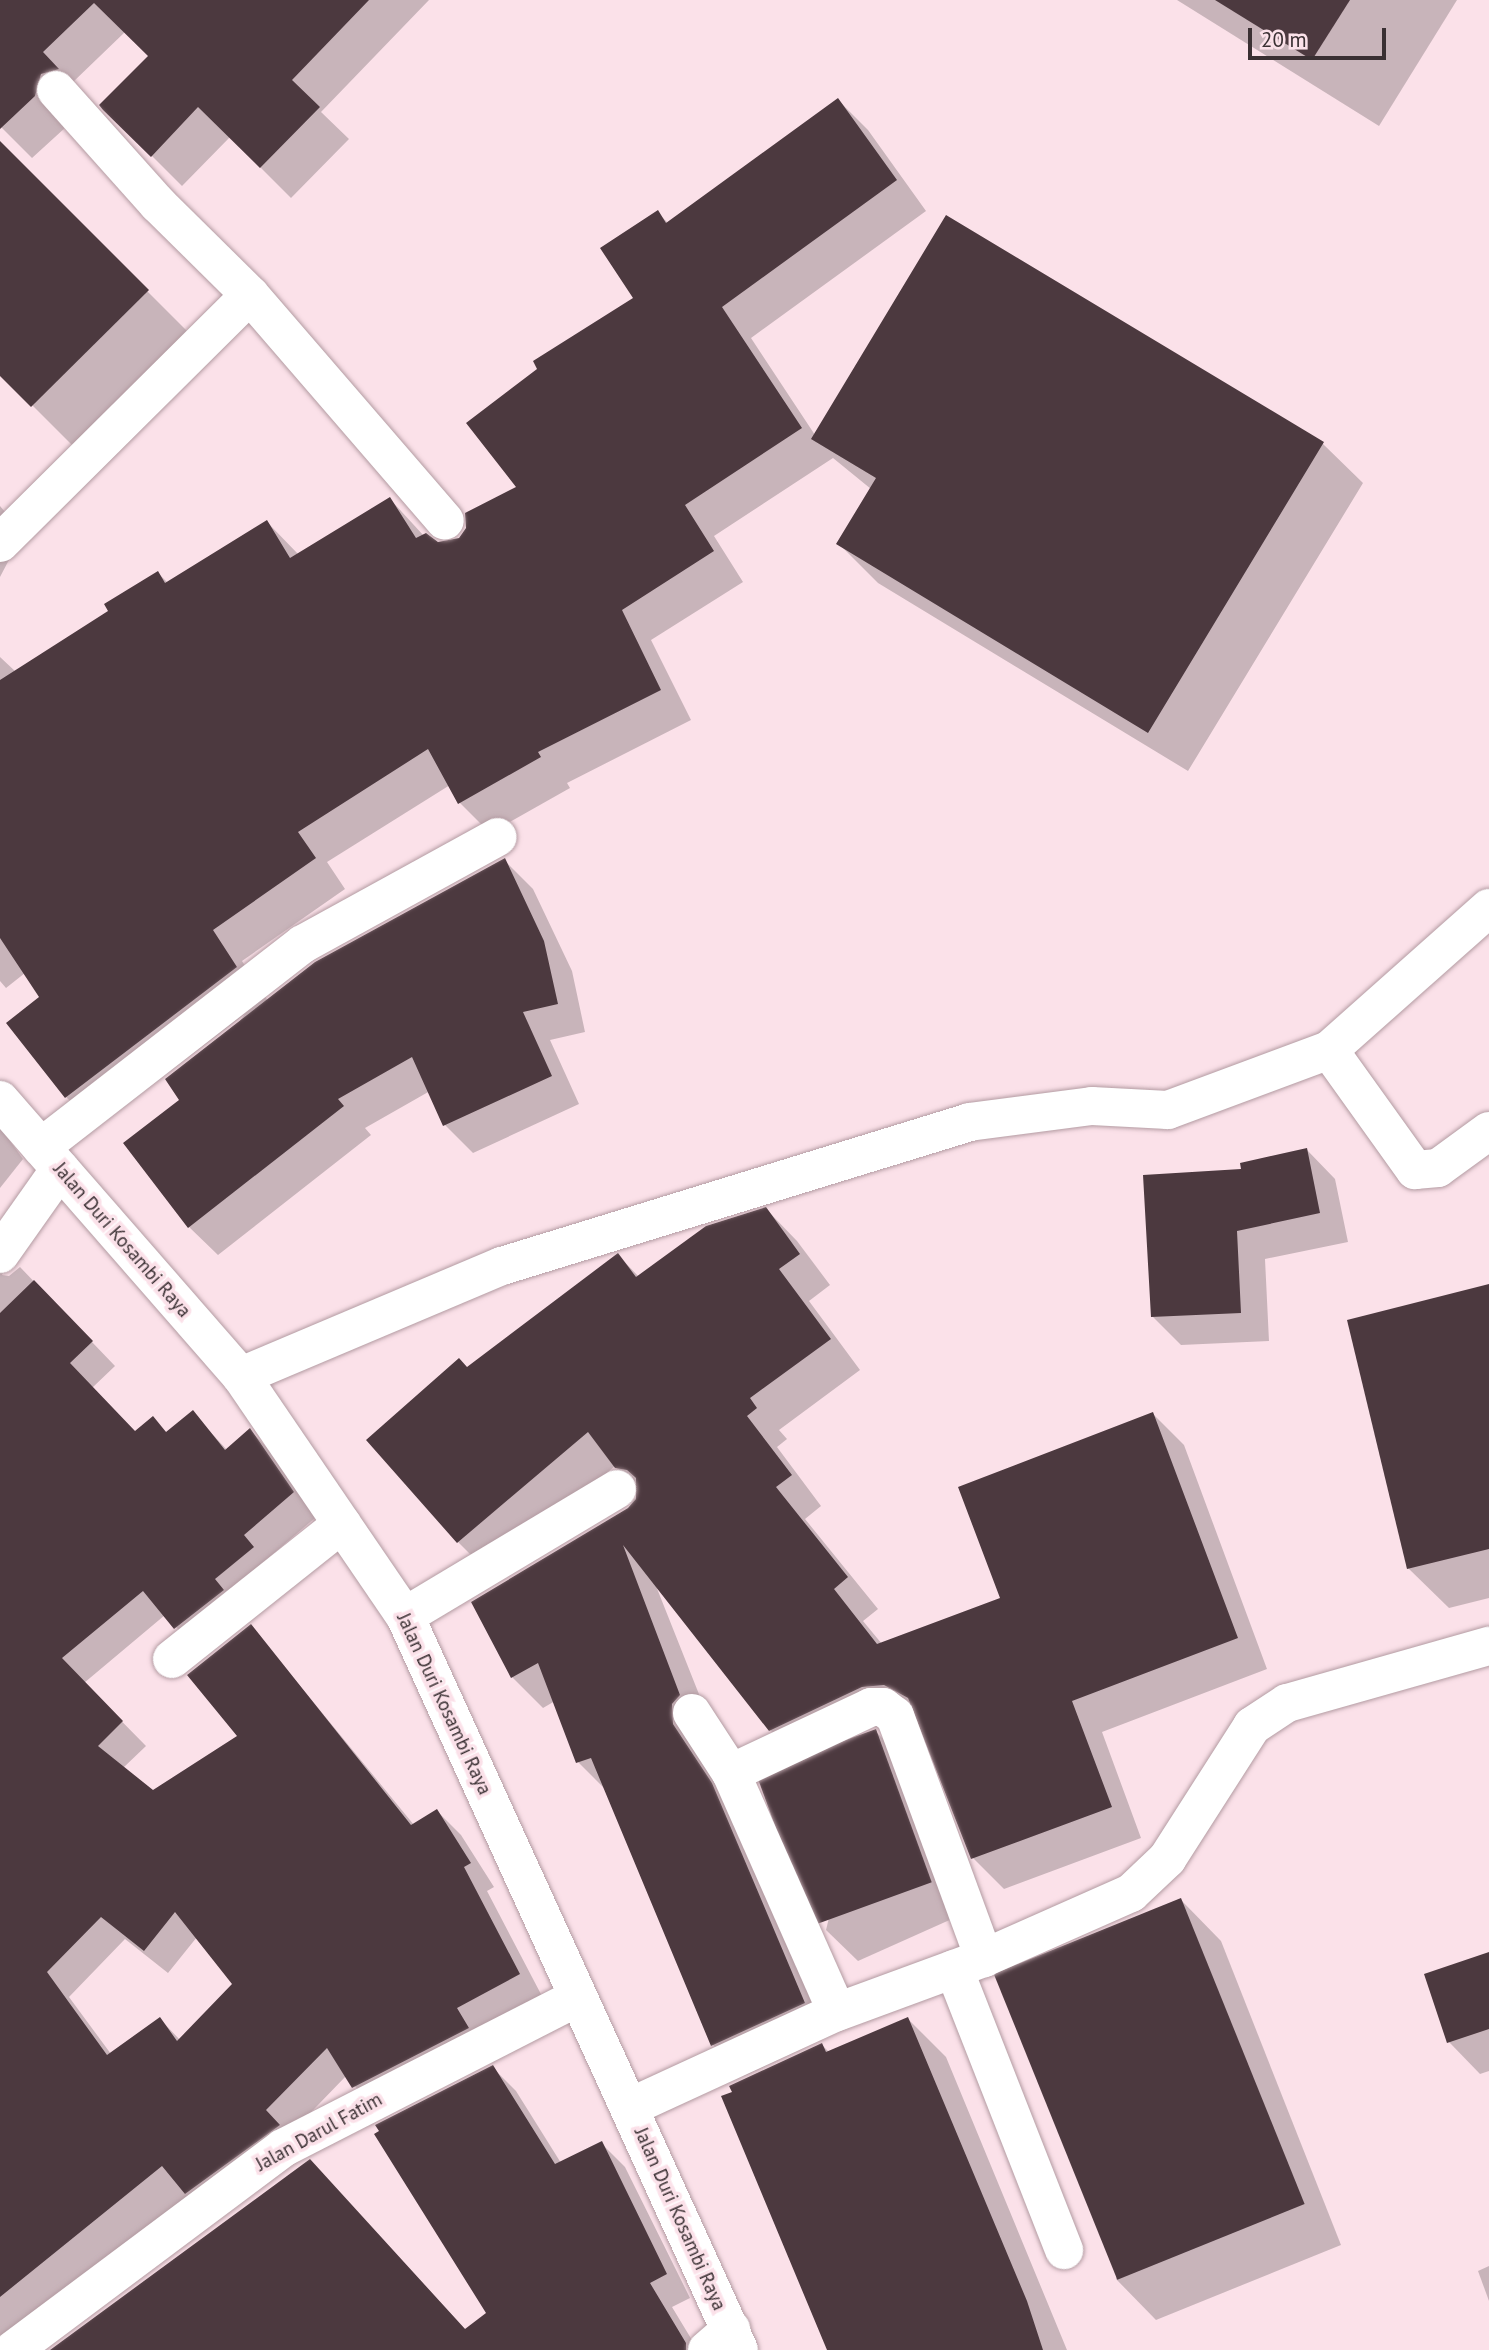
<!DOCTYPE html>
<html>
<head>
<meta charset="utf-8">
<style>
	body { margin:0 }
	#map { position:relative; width:1489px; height:2350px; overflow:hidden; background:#fbe1e9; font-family:"PT Sans",sans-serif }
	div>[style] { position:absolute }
	.shadow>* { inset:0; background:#0003 }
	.building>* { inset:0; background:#4c393f; transform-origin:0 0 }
	.roads { filter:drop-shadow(0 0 2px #b39ba2) drop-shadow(0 0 2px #b39ba2) }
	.minor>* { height:38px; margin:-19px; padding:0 19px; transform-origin:19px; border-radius:19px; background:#fff }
	.major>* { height:38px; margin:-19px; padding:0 19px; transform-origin:19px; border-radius:19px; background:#fff }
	span { translate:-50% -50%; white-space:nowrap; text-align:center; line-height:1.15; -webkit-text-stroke:7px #fbe1e9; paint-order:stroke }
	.street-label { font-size:19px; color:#3a3033 }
	.scale { position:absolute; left:1248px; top:28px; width:138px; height:32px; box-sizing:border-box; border:4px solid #3a3033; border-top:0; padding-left:9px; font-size:21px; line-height:24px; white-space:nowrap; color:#3a3033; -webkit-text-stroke:5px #fbe1e9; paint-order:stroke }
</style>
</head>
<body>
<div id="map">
	<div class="shadow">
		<i style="clip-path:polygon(0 0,429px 0,321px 112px,349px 139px,291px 198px,230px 137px,182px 186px,101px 105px,150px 56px,125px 32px,72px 83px,66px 127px,32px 158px,0 126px)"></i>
		<i style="clip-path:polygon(1177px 0,1457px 0,1379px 126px)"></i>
		<i style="clip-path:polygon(838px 100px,868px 130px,926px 211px,751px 338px,815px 435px,947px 218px,1323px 444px,1363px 483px,1188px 771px,878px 583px,838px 543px,871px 489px,833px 458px,714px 536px,743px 582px,651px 640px,691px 720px,567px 783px,570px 788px,490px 833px,460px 803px,450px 785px,327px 862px,345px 889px,242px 961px,268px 1001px,504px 860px,533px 889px,572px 971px,585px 1032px,550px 1040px,579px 1104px,473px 1153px,445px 1125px,430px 1091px,365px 1128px,371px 1135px,218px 1255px,189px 1227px,181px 1100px,245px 1014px,97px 1127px,66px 1097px,8px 1023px,41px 998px,25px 973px,6px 988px,0 981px,0 657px,16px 672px,111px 611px,158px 573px,168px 583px,267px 522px,299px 555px,390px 499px,424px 536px,438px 544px,460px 540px,518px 488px,635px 298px,657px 212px,668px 223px)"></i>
		<i style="clip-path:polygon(0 144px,188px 332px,73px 446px,0 373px)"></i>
		<i style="clip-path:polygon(0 506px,28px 539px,11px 556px,0 577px)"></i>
		<i style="clip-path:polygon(0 1127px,23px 1159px,0 1188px)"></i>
		<i style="clip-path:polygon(1307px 1150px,1335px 1179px,1348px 1242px,1265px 1259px,1269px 1341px,1181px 1345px,1152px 1316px,1243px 1171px)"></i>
		<i style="clip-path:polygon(766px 1209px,797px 1241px,830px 1285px,809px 1301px,860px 1370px,779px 1430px,787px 1439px,777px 1447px,821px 1506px,805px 1519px,878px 1609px,863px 1621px,882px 1644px,1002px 1599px,1153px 1414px,1184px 1445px,1267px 1669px,1102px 1732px,1141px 1838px,1004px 1889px,973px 1858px,917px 1715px,894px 1717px,801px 1761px,770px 1730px,656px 1586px,834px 2034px,744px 2076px,713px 2045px,608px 1792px,578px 1762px,555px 1701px,543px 1708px,512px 1677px,640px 1491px,615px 1466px,489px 1573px,458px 1542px,467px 1369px,618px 1255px,639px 1277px)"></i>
		<i style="clip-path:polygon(evenodd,0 1258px,6px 1264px,2px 1275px,9px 1276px,20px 1267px,115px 1366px,92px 1388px,135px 1433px,153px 1419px,167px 1433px,193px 1413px,227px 1450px,250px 1430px,273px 1454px,316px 1517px,266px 1560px,199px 1652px,165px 1615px,84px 1683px,146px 1746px,123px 1768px,153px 1793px,240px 1737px,251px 1626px,414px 1825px,437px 1811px,461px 1835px,494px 1887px,487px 1891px,543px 1998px,377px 2111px,346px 2076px,289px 2135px,0 2350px,0 1258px,197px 1937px,235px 1985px,180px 2040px,160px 2019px,111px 2054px,69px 1997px,125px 1939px,168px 1973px,197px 1937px)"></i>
		<i style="clip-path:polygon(1489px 1286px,1489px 1598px,1449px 1608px,1408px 1568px)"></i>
		<i style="clip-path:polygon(875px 1731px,907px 1762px,963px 1914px,858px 1961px,826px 1930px)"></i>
		<i style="clip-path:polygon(1181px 1900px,1221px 1941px,1341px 2245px,1156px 2320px,1116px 2279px)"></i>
		<i style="clip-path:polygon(1489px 1954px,1489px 2071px,1480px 2074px,1449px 2042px)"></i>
		<i style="clip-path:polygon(908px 2019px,946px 2057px,1067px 2350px,829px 2350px,822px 2045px,829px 2052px)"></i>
		<i style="clip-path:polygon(492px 2067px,516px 2091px,561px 2163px,601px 2143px,625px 2167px,690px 2298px,672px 2307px,698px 2350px,53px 2350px,310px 2161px,466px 2330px,489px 2313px)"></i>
		<i style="clip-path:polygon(1489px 2266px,1489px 2301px,1478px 2271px)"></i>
	</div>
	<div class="building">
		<i style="clip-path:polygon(0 0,369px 0,292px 80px,320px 107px,260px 168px,198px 107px,151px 157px,103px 110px,99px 105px,148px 56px,94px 3px,43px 52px,59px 69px,41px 74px,35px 96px,0 129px)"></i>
		<i style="clip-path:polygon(1215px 0,1350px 0,1312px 60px)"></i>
		<i style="clip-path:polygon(838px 98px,897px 180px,722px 307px,802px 428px,685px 505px,714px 551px,622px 610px,661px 690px,538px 752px,541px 757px,458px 804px,428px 749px,298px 832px,316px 858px,213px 930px,237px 967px,65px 1098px,6px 1023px,39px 997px,0 938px,0 680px,108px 611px,104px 604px,158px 571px,165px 583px,267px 520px,290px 558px,390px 497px,416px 538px,426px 533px,438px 542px,459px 538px,466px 528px,465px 513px,516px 487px,466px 423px,537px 369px,533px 361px,633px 298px,600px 248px,658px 210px,666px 223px)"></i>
		<i style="clip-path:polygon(0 141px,149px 290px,31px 407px,0 376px)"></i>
		<i style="clip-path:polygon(946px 215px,1324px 442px,1148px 733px,836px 544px,876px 478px,811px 439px)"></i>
		<i style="clip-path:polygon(505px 858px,544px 941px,558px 1004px,523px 1012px,552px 1076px,443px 1126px,412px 1057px,338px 1099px,344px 1106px,188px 1228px,123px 1143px,179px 1100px,165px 1079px,315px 962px)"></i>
		<i style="clip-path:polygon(1307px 1148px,1320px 1213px,1237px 1231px,1241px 1313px,1151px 1317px,1143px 1175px,1241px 1169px,1240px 1163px)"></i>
		<i style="clip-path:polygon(766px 1207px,800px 1254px,779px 1269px,831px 1339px,750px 1398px,757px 1408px,747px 1416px,792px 1475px,776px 1487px,848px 1577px,834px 1589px,877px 1644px,1000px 1598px,958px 1487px,1153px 1412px,1238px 1638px,1072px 1701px,1112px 1807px,971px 1859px,908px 1698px,884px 1685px,862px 1687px,769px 1731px,623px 1545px,680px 1695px,672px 1704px,673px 1724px,712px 1783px,805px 2003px,711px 2046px,591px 1758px,576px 1763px,538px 1663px,511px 1678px,471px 1602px,628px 1508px,636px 1499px,636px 1478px,627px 1470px,615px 1468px,588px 1432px,457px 1543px,366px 1440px,459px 1358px,467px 1367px,618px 1253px,636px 1277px,706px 1226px)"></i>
		<i style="clip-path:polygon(evenodd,34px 1280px,93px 1341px,70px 1363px,135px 1431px,153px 1416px,166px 1432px,193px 1410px,225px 1450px,250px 1428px,294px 1492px,244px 1535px,254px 1547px,215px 1579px,224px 1590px,174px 1629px,143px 1591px,62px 1658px,123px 1721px,98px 1746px,153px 1790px,237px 1736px,187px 1675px,251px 1624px,411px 1825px,437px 1809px,471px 1863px,464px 1867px,520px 1974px,457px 2008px,469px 2028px,352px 2088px,327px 2048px,266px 2110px,280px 2125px,185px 2194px,162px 2166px,0 2297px,0 1313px,34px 1280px,175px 1912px,232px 1984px,177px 2041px,160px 2017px,107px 2055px,47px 1972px,101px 1917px,144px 1951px,175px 1912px)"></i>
		<i style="clip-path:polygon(1489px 1284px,1489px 1549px,1407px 1569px,1347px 1320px)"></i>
		<i style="left:876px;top:1729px;width:163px;height:128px;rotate:70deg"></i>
		<i style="left:1181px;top:1898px;width:330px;height:202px;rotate:68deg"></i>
		<i style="clip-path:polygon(1489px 1952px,1489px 2029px,1447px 2043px,1424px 1974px)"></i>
		<i style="clip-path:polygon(908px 2017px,1027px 2301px,1043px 2350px,827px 2350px,721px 2096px,732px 2092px,729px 2086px,822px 2043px,826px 2052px)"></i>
		<i style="clip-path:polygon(493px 2065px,555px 2164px,602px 2141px,667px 2274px,650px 2283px,686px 2343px,686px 2350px,50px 2350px,310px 2159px,465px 2329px,486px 2313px,374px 2134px,379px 2131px,375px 2125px)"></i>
	</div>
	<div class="roads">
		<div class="minor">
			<i style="left:56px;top:90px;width:153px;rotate:48.2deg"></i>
			<i style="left:158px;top:204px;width:129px;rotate:44.7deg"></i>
			<i style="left:250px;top:295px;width:298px;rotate:49.2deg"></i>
			<i style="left:0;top:543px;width:352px;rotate:-44.8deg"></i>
			<i style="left:1329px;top:1050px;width:148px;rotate:54.4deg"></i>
			<i style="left:1415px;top:1170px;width:23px;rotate:-5deg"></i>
			<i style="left:1438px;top:1168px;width:63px;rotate:-36deg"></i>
			<i style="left:41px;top:1147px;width:331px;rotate:-37.8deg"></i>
			<i style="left:303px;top:944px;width:222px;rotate:-28.8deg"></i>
			<i style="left:0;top:1254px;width:104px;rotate:-54.8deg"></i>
			<i style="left:241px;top:1376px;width:283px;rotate:-22.9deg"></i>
			<i style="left:502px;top:1266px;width:489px;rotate:-17.1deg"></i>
			<i style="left:969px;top:1122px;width:124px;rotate:-7.4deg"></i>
			<i style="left:1092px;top:1106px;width:76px;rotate:3deg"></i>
			<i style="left:1168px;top:1110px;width:172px;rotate:-20.4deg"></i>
			<i style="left:1329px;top:1050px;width:214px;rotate:-41.6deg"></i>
			<i style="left:405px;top:1616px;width:247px;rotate:-30.9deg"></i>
			<i style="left:172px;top:1659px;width:217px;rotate:-38.5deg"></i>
			<i style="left:692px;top:1713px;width:72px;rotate:57deg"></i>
			<i style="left:731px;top:1773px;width:155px;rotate:-25.2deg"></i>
			<i style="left:871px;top:1707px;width:12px"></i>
			<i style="left:883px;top:1707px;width:15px;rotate:37deg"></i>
			<i style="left:895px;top:1716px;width:258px;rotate:69.8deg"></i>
			<i style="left:731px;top:1773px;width:261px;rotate:66.1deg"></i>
			<i style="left:954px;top:1969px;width:302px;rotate:68.6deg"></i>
			<i style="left:630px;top:2107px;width:228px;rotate:-24.7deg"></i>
			<i style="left:837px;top:2012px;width:157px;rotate:-20.2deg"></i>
			<i style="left:984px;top:1958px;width:161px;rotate:-23.9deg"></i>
			<i style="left:1131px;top:1893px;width:50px;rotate:-43.4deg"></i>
			<i style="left:1167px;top:1859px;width:158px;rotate:-57.4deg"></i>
			<i style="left:1252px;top:1726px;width:42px;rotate:-33.3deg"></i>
			<i style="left:1287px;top:1703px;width:210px;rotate:-15.8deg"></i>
			<i style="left:13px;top:2350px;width:337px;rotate:-36.8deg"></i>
			<i style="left:283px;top:2148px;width:331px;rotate:-27.1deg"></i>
			<i style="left:707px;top:2350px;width:32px;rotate:-41deg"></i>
		</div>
		<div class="major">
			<i style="left:0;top:1100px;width:366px;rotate:48.9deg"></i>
			<i style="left:241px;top:1376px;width:291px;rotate:55.7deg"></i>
			<i style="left:405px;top:1616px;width:806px;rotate:65.53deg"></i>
		</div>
	</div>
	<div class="street-label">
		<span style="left:122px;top:1240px;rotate:49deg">Jalan Duri Kosambi Raya</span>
		<span style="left:444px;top:1704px;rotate:65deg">Jalan Duri Kosambi Raya</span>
		<span style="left:319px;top:2132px;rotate:-29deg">Jalan Darul Fatim</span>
		<span style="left:680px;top:2219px;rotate:66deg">Jalan Duri Kosambi Raya</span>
	</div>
	<div class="scale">20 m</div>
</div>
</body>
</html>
